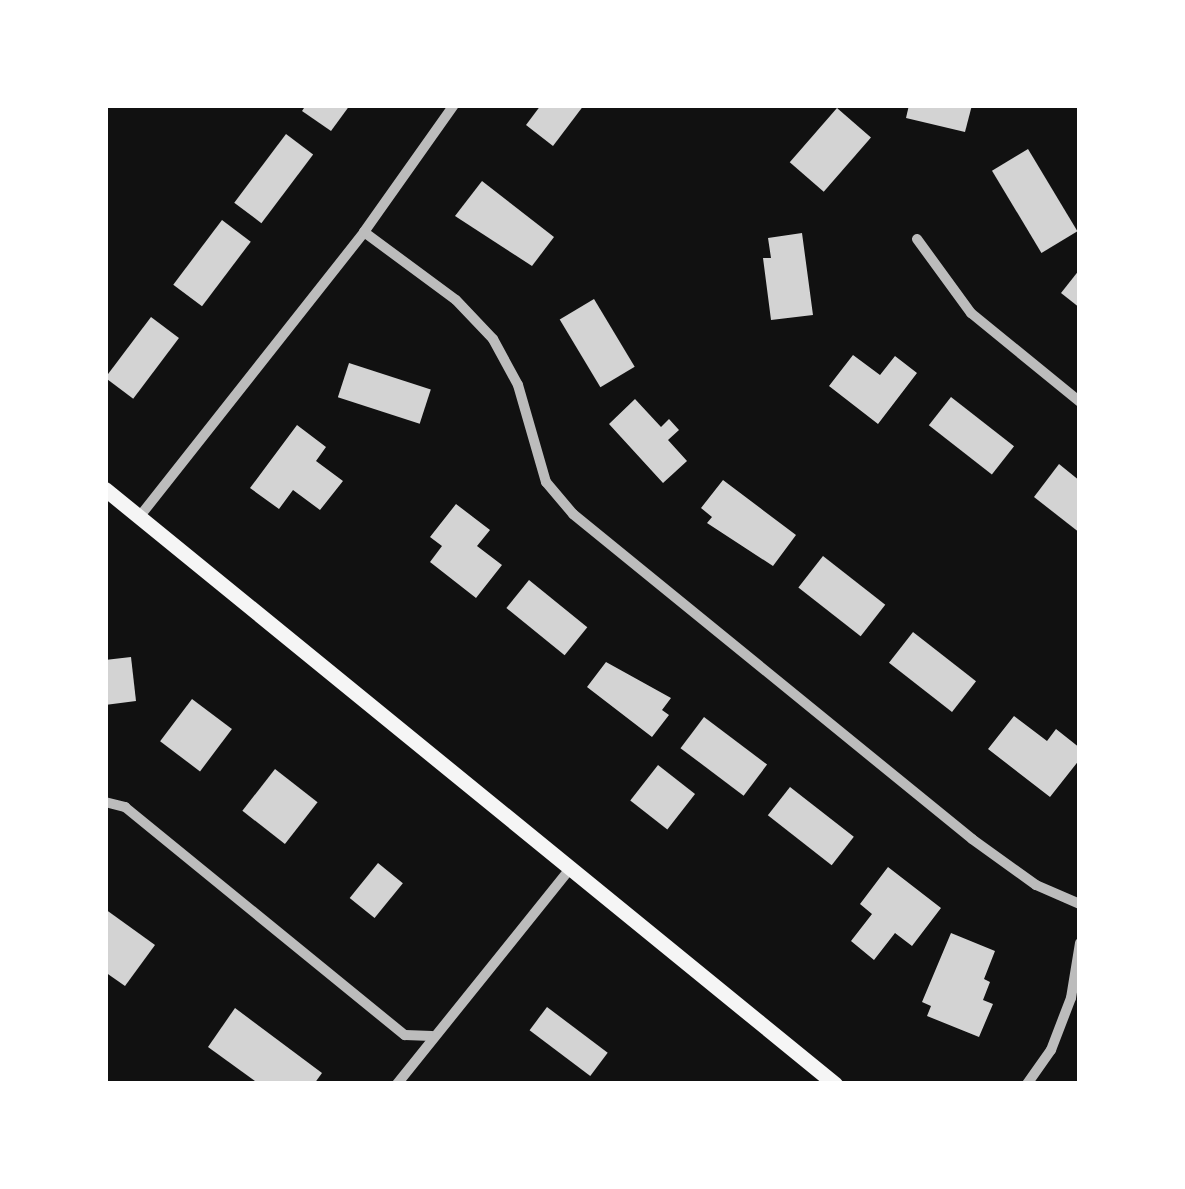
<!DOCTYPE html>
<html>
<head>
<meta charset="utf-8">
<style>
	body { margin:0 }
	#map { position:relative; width:1185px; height:1189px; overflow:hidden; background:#111; font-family:"Alegreya Sans",sans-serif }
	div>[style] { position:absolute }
	.building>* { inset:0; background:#d3d3d3; transform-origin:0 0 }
	.minor>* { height:10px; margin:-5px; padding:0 5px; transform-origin:5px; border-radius:5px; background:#bcbcbc }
	.secondary>* { height:15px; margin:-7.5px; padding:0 7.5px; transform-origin:7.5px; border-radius:7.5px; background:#f5f5f5 }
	span { translate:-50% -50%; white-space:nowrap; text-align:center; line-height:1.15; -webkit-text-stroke:10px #fff; paint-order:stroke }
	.frame { position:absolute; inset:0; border:108px solid #fff; pointer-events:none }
</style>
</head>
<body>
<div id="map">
	<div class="building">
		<i style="clip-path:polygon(306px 105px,350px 105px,331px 131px,302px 111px)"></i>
		<i style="clip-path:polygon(541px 105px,584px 105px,553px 146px,526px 125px)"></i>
		<i style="clip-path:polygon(909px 105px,972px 105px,965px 132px,906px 118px)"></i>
		<i style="left:837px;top:108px;width:45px;height:72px;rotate:41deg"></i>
		<i style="left:286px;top:134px;width:34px;height:86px;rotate:37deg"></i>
		<i style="left:1028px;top:149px;width:96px;height:42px;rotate:59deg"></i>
		<i style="clip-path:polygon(482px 181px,554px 237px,532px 266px,455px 216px)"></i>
		<i style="left:222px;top:220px;width:36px;height:81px;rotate:37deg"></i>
		<i style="clip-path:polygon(802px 233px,813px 315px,771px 320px,763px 258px,771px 258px,768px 238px)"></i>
		<i style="clip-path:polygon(1080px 269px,1080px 308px,1061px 293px)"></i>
		<i style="left:594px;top:299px;width:79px;height:40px;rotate:59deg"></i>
		<i style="left:151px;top:317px;width:35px;height:76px;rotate:37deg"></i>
		<i style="clip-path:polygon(853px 355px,880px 375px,895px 356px,917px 373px,878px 424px,829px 386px)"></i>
		<i style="left:349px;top:363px;width:86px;height:36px;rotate:18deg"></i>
		<i style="left:951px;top:397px;width:80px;height:36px;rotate:38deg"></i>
		<i style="clip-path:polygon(635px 399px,661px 427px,669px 419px,679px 430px,668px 440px,687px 461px,663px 483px,609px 424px)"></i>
		<i style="clip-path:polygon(297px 425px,326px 447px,316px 461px,343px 481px,320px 510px,293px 490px,279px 509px,250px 488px)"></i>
		<i style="clip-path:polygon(1059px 464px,1080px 481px,1080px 533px,1034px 497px)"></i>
		<i style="clip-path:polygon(723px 480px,796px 535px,773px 566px,707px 523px,712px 517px,701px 508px)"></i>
		<i style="clip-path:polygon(456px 504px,490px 530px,477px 546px,502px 565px,476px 598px,430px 562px,442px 546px,430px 537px)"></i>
		<i style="left:823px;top:556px;width:79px;height:40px;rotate:38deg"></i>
		<i style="left:529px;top:580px;width:75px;height:36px;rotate:39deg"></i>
		<i style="left:913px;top:632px;width:80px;height:39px;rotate:38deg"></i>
		<i style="clip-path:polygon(131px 657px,136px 701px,105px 705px,105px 660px)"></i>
		<i style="clip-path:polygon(606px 662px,671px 698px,662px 710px,669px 715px,652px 737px,587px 687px)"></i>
		<i style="left:192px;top:699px;width:50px;height:53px;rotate:37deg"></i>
		<i style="clip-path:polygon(1014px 716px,1047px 741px,1056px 729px,1080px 748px,1080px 759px,1050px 797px,988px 749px)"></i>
		<i style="left:704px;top:717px;width:79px;height:39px;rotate:37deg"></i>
		<i style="left:658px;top:765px;width:47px;height:45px;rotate:38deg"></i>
		<i style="left:275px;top:769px;width:54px;height:53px;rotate:38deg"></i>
		<i style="left:790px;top:787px;width:81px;height:36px;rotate:38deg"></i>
		<i style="left:378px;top:863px;width:32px;height:45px;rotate:39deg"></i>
		<i style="clip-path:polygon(888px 867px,941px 908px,912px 946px,895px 933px,874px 960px,851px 941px,872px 914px,860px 904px)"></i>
		<i style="clip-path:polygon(105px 909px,155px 945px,125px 986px,105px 972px)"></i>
		<i style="clip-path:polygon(951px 933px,995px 951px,984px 979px,990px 982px,983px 1000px,993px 1004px,979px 1037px,927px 1016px,931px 1006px,922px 1002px)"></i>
		<i style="left:547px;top:1007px;width:76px;height:29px;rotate:37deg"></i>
		<i style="clip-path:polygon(235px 1008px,322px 1073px,314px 1084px,259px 1084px,208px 1047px)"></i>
	</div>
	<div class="minor">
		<i style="left:364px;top:232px;width:114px;rotate:36.5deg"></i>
		<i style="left:456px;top:300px;width:54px;rotate:46.5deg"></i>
		<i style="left:493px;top:339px;width:52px;rotate:61.5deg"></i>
		<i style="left:518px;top:385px;width:101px;rotate:73.9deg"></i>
		<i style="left:546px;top:482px;width:42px;rotate:49.8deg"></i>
		<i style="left:573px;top:514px;width:515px;rotate:39.16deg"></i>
		<i style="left:972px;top:839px;width:79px;rotate:35.7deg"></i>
		<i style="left:1036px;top:885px;width:48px;rotate:23.4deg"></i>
		<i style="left:917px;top:239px;width:92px;rotate:53.9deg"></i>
		<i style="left:971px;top:313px;width:141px;rotate:39.2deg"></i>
		<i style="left:140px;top:516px;width:362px;rotate:-51.7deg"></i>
		<i style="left:364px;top:232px;width:156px;rotate:-54.7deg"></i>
		<i style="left:105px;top:802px;width:21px;rotate:14deg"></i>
		<i style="left:125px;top:807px;width:361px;rotate:39.2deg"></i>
		<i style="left:405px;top:1035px;width:27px;rotate:2deg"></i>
		<i style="left:397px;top:1084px;width:275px;rotate:-51.2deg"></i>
		<i style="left:1027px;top:1084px;width:42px;rotate:-54.8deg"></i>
		<i style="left:1051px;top:1050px;width:56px;rotate:-69deg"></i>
		<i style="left:1071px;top:998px;width:56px;rotate:-80.7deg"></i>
	</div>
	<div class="secondary">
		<i style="left:105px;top:489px;width:942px;rotate:39.18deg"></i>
	</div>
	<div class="frame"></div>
</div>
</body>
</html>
